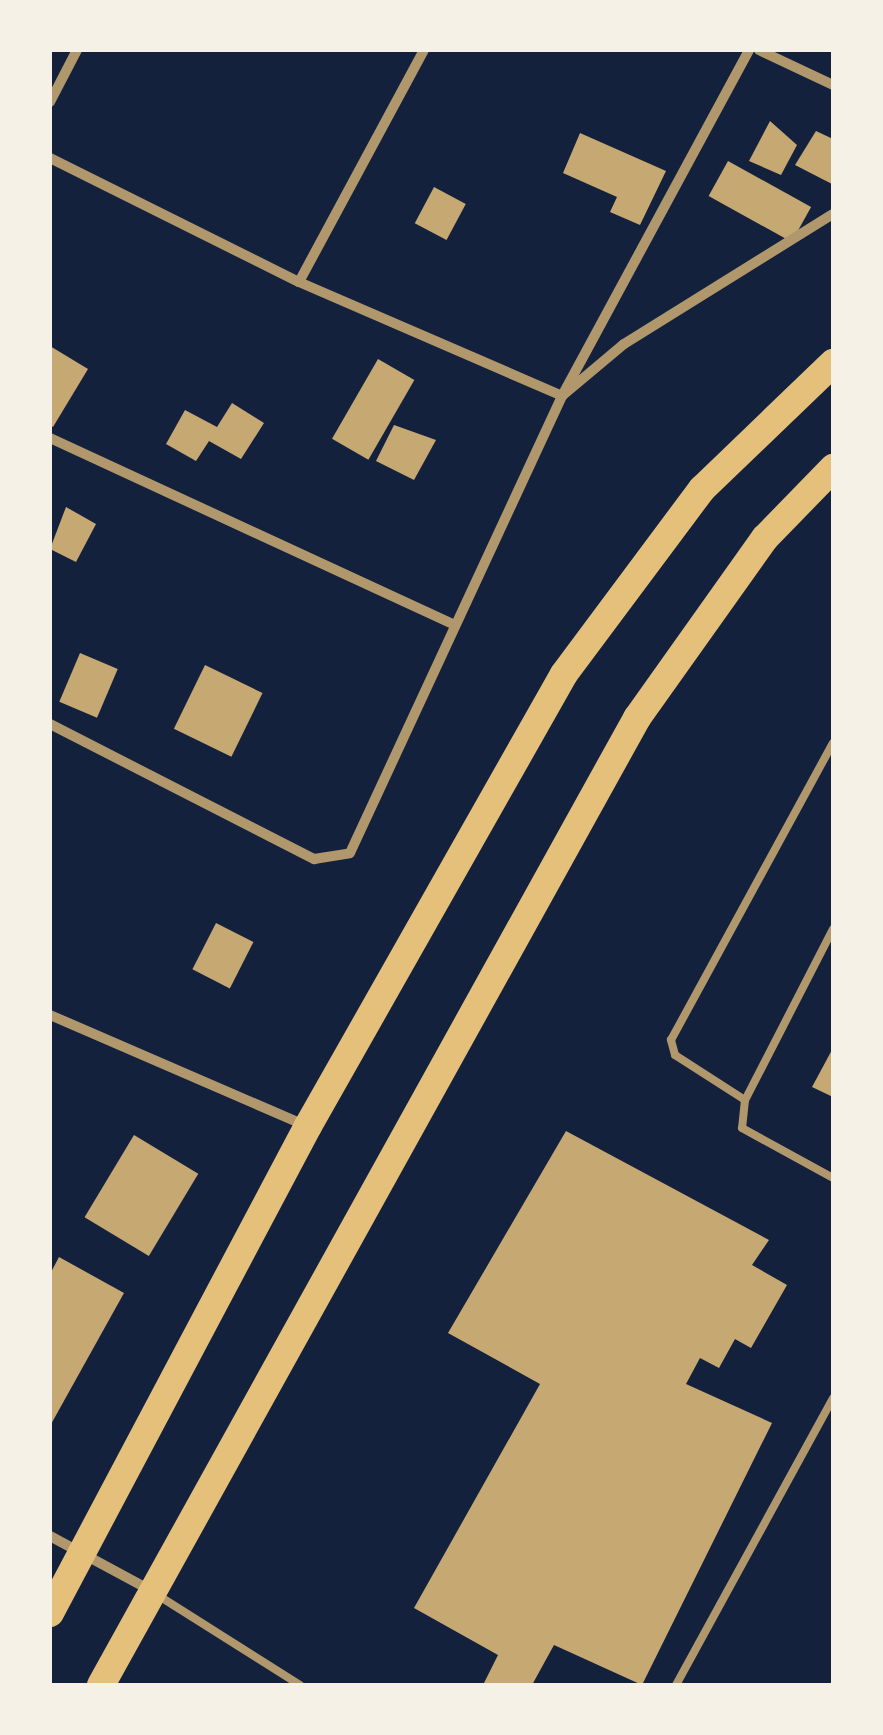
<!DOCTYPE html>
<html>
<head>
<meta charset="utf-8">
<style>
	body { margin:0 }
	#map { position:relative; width:883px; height:1735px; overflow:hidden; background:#14213d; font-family:Figtree,sans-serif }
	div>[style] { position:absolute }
	.building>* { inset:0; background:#c6a872; transform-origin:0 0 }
	.service>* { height:8px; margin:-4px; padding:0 4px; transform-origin:4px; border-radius:4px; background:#b1986c }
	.minor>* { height:10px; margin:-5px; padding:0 5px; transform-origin:5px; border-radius:5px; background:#b1986c }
	.trunk>* { height:28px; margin:-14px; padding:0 14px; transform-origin:14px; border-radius:14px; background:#e5c07b }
	span { translate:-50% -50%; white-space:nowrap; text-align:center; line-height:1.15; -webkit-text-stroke:10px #f6f1e7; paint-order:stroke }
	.frame { position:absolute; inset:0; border:52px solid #f6f1e7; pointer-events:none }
</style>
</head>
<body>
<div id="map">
	<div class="building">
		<i style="clip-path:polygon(770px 121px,797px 145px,781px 175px,749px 161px)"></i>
		<i style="clip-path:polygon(816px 131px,833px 139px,832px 184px,795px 165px)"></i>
		<i style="clip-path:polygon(580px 133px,666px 171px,640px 225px,610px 212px,617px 197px,563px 173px)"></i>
		<i style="left:728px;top:161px;width:95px;height:40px;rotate:29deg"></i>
		<i style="left:434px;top:187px;width:36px;height:41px;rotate:28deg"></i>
		<i style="clip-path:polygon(50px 346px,88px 369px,53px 427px,50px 425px)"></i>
		<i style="left:378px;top:359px;width:42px;height:92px;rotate:30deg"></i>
		<i style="clip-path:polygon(232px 403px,264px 423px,241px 459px,209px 441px,196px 461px,166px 444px,185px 410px,217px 427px)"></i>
		<i style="clip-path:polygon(394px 425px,436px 440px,414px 480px,376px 461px)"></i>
		<i style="clip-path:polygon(66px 507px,96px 524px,76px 562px,50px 549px)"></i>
		<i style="left:80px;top:653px;width:41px;height:53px;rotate:23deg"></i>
		<i style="left:205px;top:665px;width:64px;height:71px;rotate:26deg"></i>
		<i style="left:216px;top:923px;width:42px;height:52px;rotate:27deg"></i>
		<i style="clip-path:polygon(833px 1048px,833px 1097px,812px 1087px)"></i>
		<i style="clip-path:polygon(566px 1131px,769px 1240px,752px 1265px,787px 1285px,751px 1348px,735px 1339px,719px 1368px,700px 1358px,686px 1384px,772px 1423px,642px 1685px,554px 1645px,532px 1685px,483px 1685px,498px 1655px,414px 1608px,540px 1384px,448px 1333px)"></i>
		<i style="left:134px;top:1135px;width:75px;height:96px;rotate:31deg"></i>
		<i style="clip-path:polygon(59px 1257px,124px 1293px,50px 1426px,50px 1274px)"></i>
	</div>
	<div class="service">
		<i style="left:833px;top:929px;width:192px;rotate:117.2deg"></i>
		<i style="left:745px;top:1100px;width:28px;rotate:96deg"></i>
		<i style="left:742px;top:1128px;width:104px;rotate:28.8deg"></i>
		<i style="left:745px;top:1100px;width:83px;rotate:-147.3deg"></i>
		<i style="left:675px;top:1055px;width:16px;rotate:-105deg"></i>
		<i style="left:671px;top:1040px;width:338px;rotate:-61.4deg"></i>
		<i style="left:159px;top:1596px;width:167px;rotate:32.3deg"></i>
		<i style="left:676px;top:1685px;width:327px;rotate:-61.3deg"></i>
	</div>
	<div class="minor">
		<i style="left:759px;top:50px;width:82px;rotate:25.3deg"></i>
		<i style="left:50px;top:102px;width:59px;rotate:-62.6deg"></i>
		<i style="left:50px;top:158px;width:278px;rotate:26.5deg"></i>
		<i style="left:299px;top:282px;width:287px;rotate:23.4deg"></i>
		<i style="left:562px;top:396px;width:81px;rotate:-40deg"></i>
		<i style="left:624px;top:344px;width:246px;rotate:-31.9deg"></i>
		<i style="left:299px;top:282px;width:264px;rotate:-61.7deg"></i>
		<i style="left:50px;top:438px;width:446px;rotate:24.8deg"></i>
		<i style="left:50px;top:724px;width:297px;rotate:27.1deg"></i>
		<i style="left:314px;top:859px;width:36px;rotate:-9deg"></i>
		<i style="left:350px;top:853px;width:504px;rotate:-65.11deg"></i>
		<i style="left:562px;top:396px;width:393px;rotate:-61.6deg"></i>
		<i style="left:50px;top:1015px;width:280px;rotate:23.4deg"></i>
		<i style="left:50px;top:1536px;width:114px;rotate:28.4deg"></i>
	</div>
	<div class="trunk">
		<i style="left:50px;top:1613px;width:551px;rotate:-62.09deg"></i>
		<i style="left:308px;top:1126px;width:519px;rotate:-60.47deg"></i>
		<i style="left:564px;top:674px;width:231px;rotate:-53.3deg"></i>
		<i style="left:702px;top:489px;width:182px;rotate:-43.9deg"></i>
		<i style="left:101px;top:1685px;width:1106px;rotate:-61deg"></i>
		<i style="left:637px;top:718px;width:221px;rotate:-54.6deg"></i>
		<i style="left:765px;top:538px;width:98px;rotate:-45.8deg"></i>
	</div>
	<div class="frame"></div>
</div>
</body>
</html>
